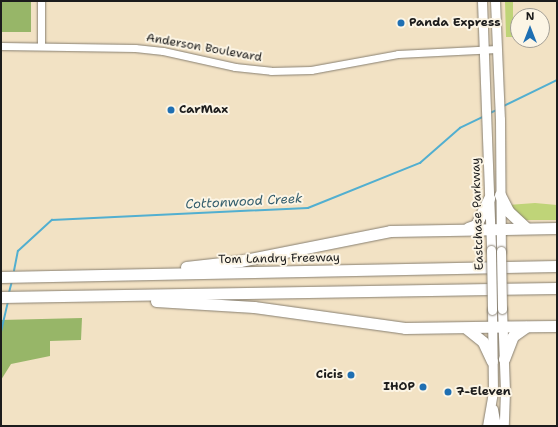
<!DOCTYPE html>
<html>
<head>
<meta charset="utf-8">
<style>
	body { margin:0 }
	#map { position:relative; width:558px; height:427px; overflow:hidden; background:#f2e2c4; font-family:"Shantell Sans",sans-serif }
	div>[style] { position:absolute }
	.green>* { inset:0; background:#bfd478 }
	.forest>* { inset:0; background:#97b668; transform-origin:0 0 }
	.stream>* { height:1.5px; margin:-0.75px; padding:0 0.75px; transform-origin:0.75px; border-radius:0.75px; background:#52afd0 }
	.roads { filter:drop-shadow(0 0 1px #877f70) drop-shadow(0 0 1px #877f70) }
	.minor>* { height:7px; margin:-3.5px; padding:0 3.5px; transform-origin:3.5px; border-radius:3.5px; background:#fff }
	.major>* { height:9px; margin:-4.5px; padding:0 4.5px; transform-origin:4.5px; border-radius:4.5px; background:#fff }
	.highway>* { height:11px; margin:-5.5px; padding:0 5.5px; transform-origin:5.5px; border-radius:5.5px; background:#fff }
	.bridges { filter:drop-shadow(0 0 1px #877f70) drop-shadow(0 0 1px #877f70) }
	.major-bridge>* { height:9px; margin:-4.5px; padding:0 4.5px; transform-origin:4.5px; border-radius:4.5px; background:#fff }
	.dots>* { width:11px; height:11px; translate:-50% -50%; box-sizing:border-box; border:2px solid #fcf5e5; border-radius:50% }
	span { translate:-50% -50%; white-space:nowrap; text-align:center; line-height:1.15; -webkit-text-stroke:4px #fcf5e5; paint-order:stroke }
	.poi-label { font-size:12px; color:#1c1c1c; font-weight:700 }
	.left { translate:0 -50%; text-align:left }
	.right { translate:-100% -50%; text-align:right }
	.street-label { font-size:12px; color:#1c1c1c }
	.water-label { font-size:13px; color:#345e6d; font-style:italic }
	.frame { position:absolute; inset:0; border:2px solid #1c1c1c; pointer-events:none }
	.north { position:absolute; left:510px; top:8px; width:40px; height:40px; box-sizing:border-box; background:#fcf5e5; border:1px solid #a29e95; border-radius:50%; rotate:0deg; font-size:11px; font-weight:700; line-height:16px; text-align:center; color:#1c1c1c }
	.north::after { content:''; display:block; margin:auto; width:14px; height:18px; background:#1f6fb2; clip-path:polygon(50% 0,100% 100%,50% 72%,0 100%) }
</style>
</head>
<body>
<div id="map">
	<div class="green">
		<i style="clip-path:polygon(505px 1px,513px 1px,513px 26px,518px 26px,518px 37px,506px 37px)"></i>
		<i style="clip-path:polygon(535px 203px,557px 205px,557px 220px,525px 220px,507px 205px)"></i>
	</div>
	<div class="forest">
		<i style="left:1px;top:1px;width:30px;height:31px"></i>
		<i style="clip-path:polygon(82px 318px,81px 340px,50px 341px,50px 356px,11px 364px,1px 380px,1px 320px)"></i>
	</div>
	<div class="stream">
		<i style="left:504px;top:106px;width:59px;rotate:-26.1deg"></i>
		<i style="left:490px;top:113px;width:8px;rotate:-23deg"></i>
		<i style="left:14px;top:271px;width:20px;rotate:-79deg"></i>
		<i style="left:18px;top:251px;width:46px;rotate:-42.4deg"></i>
		<i style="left:52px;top:220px;width:256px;rotate:-2.7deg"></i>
		<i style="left:308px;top:208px;width:121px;rotate:-21.9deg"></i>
		<i style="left:420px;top:163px;width:53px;rotate:-41.2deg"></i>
		<i style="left:460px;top:128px;width:25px;rotate:-26deg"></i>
		<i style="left:9px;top:293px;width:12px;rotate:-76deg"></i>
		<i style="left:1px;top:332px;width:32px;rotate:-77deg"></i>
	</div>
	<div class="roads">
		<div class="minor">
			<i style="left:1px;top:46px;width:134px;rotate:0.9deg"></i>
			<i style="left:135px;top:48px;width:28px;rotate:6deg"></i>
			<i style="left:163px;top:51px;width:74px;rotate:12.5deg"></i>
			<i style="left:235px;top:67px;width:36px;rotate:6deg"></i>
			<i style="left:271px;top:71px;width:40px;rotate:-1.4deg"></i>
			<i style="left:311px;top:70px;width:88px;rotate:-10.4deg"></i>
			<i style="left:398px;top:54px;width:99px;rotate:-2.9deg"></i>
			<i style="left:41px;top:46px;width:45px;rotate:-90deg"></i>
		</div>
		<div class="major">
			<i style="left:482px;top:1px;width:249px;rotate:87.9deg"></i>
			<i style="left:495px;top:1px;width:118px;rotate:87.6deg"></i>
			<i style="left:500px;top:119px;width:132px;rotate:89.6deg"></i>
			<i style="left:502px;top:309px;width:82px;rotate:87.9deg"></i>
			<i style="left:505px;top:391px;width:35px;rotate:92deg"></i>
			<i style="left:493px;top:409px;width:17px;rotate:80deg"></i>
			<i style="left:487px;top:426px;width:36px;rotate:-80deg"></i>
			<i style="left:493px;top:391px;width:81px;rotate:-90.7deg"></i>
		</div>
		<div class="highway">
			<i style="left:500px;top:195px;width:18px;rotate:63deg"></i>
			<i style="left:508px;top:211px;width:25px;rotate:43deg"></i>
			<i style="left:468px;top:228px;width:9px;rotate:-21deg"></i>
			<i style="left:476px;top:225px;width:30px;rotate:-64deg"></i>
			<i style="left:186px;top:267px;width:54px;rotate:-6.3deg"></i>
			<i style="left:240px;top:261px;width:153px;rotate:-11.3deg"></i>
			<i style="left:390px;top:231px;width:167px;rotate:-1deg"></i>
			<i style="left:1px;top:277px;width:556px;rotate:-1.13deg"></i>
			<i style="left:1px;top:297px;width:556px;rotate:-0.93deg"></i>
			<i style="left:156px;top:301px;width:98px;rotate:3.5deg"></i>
			<i style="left:254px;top:307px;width:152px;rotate:7.9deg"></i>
			<i style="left:405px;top:328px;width:152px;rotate:-0.8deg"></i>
			<i style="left:466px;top:328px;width:22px;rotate:39deg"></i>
			<i style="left:483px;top:342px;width:21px;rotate:65deg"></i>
			<i style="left:504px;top:359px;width:25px;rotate:-69deg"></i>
			<i style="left:513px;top:336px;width:16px;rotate:-35deg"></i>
		</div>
	</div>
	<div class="bridges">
		<div class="major-bridge">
			<i style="left:491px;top:250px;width:60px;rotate:89deg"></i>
			<i style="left:501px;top:251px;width:58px;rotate:89deg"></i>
		</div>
	</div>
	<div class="dots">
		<i style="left:401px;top:23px;background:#1f6fb2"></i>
		<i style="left:171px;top:110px;background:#1f6fb2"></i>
		<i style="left:351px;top:375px;background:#1f6fb2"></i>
		<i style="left:423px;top:387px;background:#1f6fb2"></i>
		<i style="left:448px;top:392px;background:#1f6fb2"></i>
	</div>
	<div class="poi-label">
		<span class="left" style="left:409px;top:23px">Panda Express</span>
		<span class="left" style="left:179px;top:110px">CarMax</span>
		<span class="right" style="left:343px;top:375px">Cicis</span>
		<span class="right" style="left:415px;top:387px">IHOP</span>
		<span class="left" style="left:456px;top:392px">7-Eleven</span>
	</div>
	<div class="street-label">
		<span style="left:204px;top:48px;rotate:10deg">Anderson Boulevard</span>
		<span style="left:478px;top:214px;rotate:-92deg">Eastchase Parkway</span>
		<span style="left:279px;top:259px;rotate:-1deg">Tom Landry Freeway</span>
	</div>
	<div class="water-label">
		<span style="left:244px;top:202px;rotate:-3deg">Cottonwood Creek</span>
	</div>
	<div class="frame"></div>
	<div class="north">N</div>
</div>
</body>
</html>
